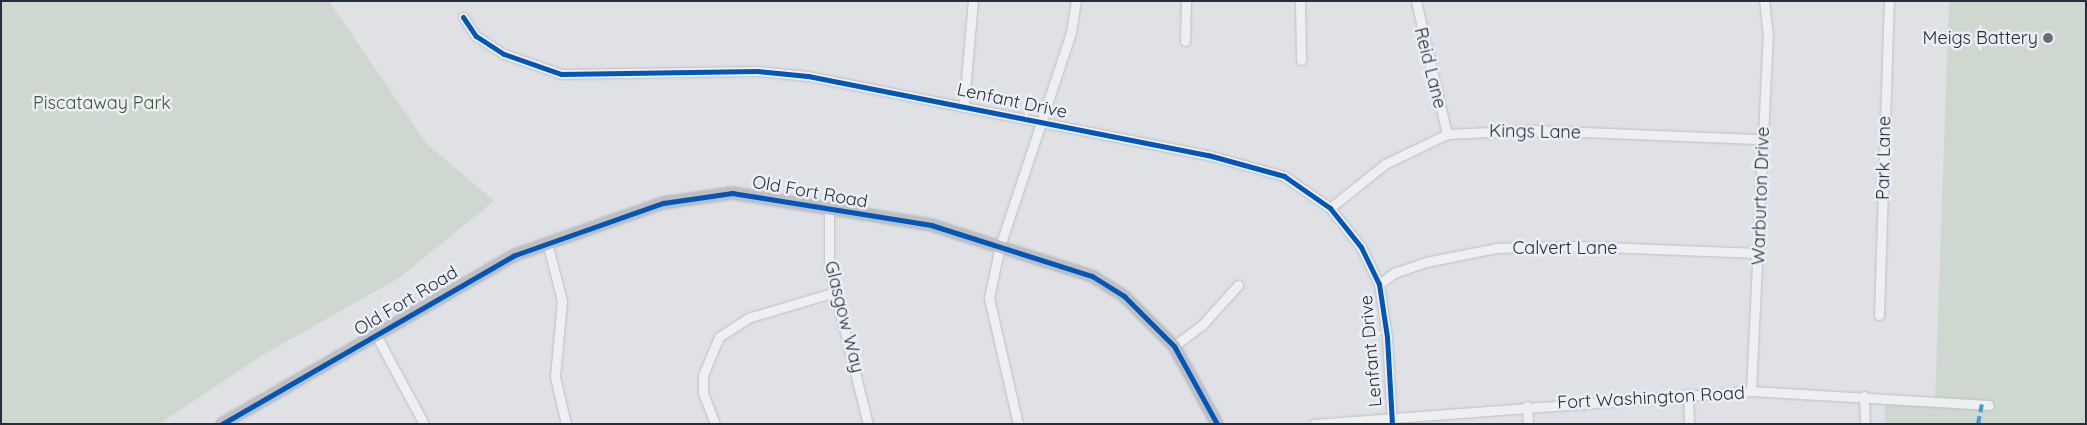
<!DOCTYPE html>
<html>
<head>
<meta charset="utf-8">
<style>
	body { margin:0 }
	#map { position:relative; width:2087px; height:425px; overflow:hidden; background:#dfe1e5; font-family:Quicksand,sans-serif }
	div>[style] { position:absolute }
	.green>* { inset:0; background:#cfd8d0 }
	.roads { filter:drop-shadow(0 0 1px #bdbfc3) drop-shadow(0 0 1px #bdbfc3) }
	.street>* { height:9px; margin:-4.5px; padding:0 4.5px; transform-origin:4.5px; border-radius:4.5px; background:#eeeff1 }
	.secondary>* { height:12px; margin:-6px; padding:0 6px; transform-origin:6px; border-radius:6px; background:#bdbfc4 }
	.quiet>* { height:4px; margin-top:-2px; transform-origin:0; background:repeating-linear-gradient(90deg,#3c9de3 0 8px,transparent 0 12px) }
	.cycleway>* { height:5px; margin:-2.5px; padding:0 2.5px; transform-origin:2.5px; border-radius:2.5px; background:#0057b8 }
	.dots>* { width:14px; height:14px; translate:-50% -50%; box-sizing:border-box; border:2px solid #eceff4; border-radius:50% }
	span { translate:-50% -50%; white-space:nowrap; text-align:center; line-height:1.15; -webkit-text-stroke:5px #eceff4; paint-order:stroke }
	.poi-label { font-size:18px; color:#262e3d }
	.right { translate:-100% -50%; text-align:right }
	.street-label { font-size:18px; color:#262e3d }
	.park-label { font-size:18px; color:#3a5934 }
	.frame { position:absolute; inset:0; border:2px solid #262e3d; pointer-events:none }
</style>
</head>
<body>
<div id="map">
	<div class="green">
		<i style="clip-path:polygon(1px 1px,329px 1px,426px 143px,494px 201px,399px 278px,263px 355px,159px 424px,1px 424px)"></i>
		<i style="clip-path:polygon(1949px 1px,2086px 1px,2086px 424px,1885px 424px,1885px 402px,1935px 403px)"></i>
	</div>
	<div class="roads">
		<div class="street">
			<i style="left:1300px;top:1px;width:59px;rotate:89deg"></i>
			<i style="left:1416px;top:1px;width:137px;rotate:76.9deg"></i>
			<i style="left:463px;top:17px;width:23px;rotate:56deg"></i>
			<i style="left:476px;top:36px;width:33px;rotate:33deg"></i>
			<i style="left:504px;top:54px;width:60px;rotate:19.3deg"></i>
			<i style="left:561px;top:74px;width:196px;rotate:-0.9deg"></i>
			<i style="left:757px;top:71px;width:51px;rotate:5.6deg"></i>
			<i style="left:808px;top:76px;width:408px;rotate:11.2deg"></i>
			<i style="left:1208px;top:155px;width:79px;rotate:15.4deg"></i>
			<i style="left:1284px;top:176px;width:56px;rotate:34.8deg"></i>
			<i style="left:1330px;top:208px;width:50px;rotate:51.5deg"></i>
			<i style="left:1361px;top:247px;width:41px;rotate:64.1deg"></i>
			<i style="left:1379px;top:284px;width:54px;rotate:81.4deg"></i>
			<i style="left:1387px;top:337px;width:87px;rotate:86.7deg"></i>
			<i style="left:1185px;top:41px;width:40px;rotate:-88.6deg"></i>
			<i style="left:964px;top:103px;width:102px;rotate:-85deg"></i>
			<i style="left:1330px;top:208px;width:70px;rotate:-38.7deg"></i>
			<i style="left:1385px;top:164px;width:69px;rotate:-25.8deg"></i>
			<i style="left:1447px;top:134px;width:87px;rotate:-2.6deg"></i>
			<i style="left:1534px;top:130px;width:228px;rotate:2.3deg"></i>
			<i style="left:829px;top:210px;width:58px;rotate:90deg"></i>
			<i style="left:829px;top:268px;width:161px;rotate:76deg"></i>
			<i style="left:547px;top:242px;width:61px;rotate:75.7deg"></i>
			<i style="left:562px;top:301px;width:76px;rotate:95.3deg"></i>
			<i style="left:555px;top:377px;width:48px;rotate:76.8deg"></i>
			<i style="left:1379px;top:284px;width:19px;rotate:-36deg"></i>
			<i style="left:1394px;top:273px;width:34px;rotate:-19deg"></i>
			<i style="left:1426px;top:262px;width:71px;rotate:-11.3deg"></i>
			<i style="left:1496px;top:248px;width:82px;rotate:-1.4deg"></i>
			<i style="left:1578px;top:246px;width:180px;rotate:2.2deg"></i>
			<i style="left:1879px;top:315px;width:314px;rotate:-88.2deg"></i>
			<i style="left:376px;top:335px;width:101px;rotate:61.7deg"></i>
			<i style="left:1174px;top:346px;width:35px;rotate:-37deg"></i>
			<i style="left:1202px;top:325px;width:54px;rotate:-48deg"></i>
			<i style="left:1751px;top:391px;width:354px;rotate:-87.3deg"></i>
			<i style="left:1768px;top:37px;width:36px;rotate:-96deg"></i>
			<i style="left:1688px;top:394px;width:30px;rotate:88deg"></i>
			<i style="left:1864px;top:396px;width:28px;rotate:88deg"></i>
			<i style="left:1527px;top:406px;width:18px;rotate:87deg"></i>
			<i style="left:715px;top:424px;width:33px;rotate:-111deg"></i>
			<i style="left:703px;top:393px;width:18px;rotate:-90deg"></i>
			<i style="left:703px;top:375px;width:41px;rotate:-67.2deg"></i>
			<i style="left:719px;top:337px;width:35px;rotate:-33deg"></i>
			<i style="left:748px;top:318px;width:91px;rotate:-16.6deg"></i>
			<i style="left:1018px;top:424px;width:129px;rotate:-103deg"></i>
			<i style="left:989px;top:298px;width:53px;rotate:-78.1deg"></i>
			<i style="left:1000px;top:246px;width:225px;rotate:-71.6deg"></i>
			<i style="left:1071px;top:32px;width:31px;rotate:-81deg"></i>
			<i style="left:1314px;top:424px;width:438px;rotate:-4.3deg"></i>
			<i style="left:1751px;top:391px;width:238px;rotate:3.4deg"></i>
		</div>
		<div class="secondary">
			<i style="left:222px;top:424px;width:338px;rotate:-30deg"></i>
			<i style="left:515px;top:255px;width:157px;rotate:-19.4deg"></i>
			<i style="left:663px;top:203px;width:70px;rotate:-8.2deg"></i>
			<i style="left:732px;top:193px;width:202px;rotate:9.1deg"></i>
			<i style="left:931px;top:225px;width:169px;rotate:17.6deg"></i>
			<i style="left:1092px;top:276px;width:38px;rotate:32deg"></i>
			<i style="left:1124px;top:296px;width:71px;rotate:45deg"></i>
			<i style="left:1174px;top:346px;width:89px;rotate:61.1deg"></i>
		</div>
	</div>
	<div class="quiet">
		<i style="left:1978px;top:424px;width:20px;rotate:-79deg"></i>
	</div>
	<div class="cycleway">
		<i style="left:463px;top:17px;width:23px;rotate:56deg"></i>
		<i style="left:476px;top:36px;width:33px;rotate:33deg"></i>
		<i style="left:504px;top:54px;width:60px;rotate:19.3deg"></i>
		<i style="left:561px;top:74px;width:196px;rotate:-0.9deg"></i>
		<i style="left:757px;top:71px;width:51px;rotate:5.6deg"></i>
		<i style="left:808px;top:76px;width:408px;rotate:11.2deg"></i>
		<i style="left:1208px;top:155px;width:79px;rotate:15.4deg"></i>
		<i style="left:1284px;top:176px;width:56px;rotate:34.8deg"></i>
		<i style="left:1330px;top:208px;width:50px;rotate:51.5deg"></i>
		<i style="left:1361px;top:247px;width:41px;rotate:64.1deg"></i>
		<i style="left:1379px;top:284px;width:54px;rotate:81.4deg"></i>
		<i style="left:1387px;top:337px;width:87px;rotate:86.7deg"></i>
		<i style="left:222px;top:424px;width:338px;rotate:-30deg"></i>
		<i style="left:515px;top:255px;width:157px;rotate:-19.4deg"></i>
		<i style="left:663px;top:203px;width:70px;rotate:-8.2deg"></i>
		<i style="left:732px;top:193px;width:202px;rotate:9.1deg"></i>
		<i style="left:931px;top:225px;width:169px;rotate:17.6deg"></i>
		<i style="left:1092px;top:276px;width:38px;rotate:32deg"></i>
		<i style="left:1124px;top:296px;width:71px;rotate:45deg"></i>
		<i style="left:1174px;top:346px;width:89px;rotate:61.1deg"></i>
	</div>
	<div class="dots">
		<i style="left:2048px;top:38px;background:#676d78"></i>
	</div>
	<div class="poi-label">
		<span class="right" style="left:2038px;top:38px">Meigs Battery</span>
	</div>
	<div class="street-label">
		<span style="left:1430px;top:68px;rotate:76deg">Reid Lane</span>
		<span style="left:1012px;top:101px;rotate:12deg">Lenfant Drive</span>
		<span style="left:1535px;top:132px;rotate:1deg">Kings Lane</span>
		<span style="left:1884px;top:158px;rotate:-89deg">Park Lane</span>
		<span style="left:810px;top:192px;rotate:10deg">Old Fort Road</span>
		<span style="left:1761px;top:196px;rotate:-88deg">Warburton Drive</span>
		<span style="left:1565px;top:248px">Calvert Lane</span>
		<span style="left:406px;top:301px;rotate:-31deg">Old Fort Road</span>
		<span style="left:844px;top:317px;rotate:76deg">Glasgow Way</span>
		<span style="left:1371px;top:351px;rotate:-95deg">Lenfant Drive</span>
		<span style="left:1651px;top:398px;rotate:-3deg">Fort Washington Road</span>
	</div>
	<div class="park-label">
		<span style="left:102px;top:103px">Piscataway Park</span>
	</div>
	<div class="frame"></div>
</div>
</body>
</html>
